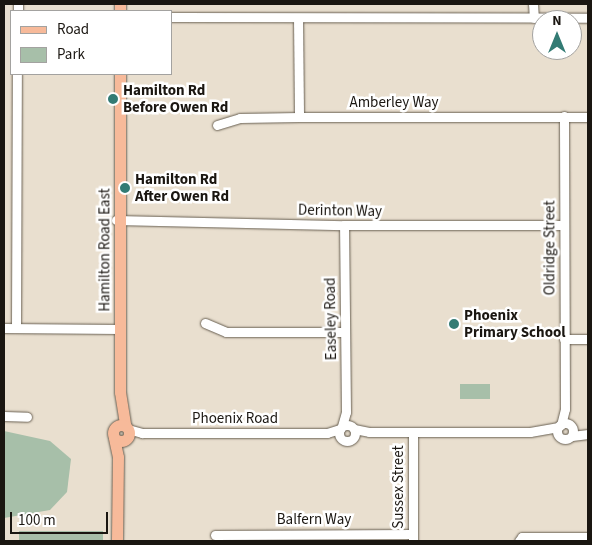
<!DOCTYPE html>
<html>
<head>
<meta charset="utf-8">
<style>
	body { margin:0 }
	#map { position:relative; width:592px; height:545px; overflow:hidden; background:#e9dfcf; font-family:"Source Sans 3",sans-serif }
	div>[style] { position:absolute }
	.green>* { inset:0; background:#a7bfa9; transform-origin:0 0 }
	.roads { filter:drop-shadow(0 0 1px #685f51) drop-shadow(0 0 1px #685f51) }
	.minor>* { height:9px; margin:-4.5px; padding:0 4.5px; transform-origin:4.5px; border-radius:4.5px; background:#fff }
	.minor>.ring { margin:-4.5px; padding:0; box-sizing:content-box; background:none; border:9px solid #fff; border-radius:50% }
	.major>* { height:11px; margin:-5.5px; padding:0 5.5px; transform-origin:5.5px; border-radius:5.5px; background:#f7ba9a }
	.major>.ring { margin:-5.5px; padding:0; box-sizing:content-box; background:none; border:11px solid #f7ba9a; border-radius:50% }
	.dots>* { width:14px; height:14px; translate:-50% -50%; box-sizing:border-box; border:2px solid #fff; border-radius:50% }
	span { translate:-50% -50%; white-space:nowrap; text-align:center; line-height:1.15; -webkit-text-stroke:5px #fff; paint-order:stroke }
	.poi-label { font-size:15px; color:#1a1611; font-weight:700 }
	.left { translate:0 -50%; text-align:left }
	.street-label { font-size:15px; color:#1a1611 }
	.frame { position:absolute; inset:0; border:5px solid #1a1611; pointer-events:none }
	.legend { position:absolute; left:10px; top:10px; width:162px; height:65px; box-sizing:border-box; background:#fff; border:1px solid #a3a2a0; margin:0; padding:6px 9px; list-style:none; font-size:15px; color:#1a1611 }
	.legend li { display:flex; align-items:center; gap:10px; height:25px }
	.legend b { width:25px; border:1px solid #a3a2a0 }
	.north { position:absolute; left:532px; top:10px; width:50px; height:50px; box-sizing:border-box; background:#fff; border:1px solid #a3a2a0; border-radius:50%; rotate:0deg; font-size:14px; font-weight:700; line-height:20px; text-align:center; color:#1a1611 }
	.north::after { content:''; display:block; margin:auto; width:18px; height:22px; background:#337b74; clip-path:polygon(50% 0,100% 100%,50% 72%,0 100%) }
	.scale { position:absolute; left:10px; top:512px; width:98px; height:22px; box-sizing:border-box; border:2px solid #1a1611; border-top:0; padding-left:6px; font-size:15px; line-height:18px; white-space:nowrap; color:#1a1611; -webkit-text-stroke:4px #fff; paint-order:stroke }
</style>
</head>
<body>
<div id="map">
	<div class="green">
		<i style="left:460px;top:384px;width:30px;height:15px"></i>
		<i style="clip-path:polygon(4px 431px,50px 441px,71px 459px,67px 492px,50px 510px,4px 518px)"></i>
		<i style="left:103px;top:531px;width:10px;height:84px;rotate:90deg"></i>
	</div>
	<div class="roads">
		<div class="minor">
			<i style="left:533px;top:4px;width:14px;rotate:86deg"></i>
			<i style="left:18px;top:11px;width:7px;rotate:-90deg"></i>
			<i style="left:171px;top:17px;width:417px;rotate:0.1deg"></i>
			<i style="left:298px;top:18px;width:99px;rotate:89.4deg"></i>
			<i style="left:299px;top:117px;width:289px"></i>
			<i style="left:217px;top:125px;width:24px;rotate:-17deg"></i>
			<i style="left:240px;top:118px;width:59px;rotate:-1deg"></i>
			<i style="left:116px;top:220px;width:228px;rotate:1.3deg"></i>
			<i style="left:344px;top:225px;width:219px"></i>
			<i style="left:205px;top:323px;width:23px;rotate:23deg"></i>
			<i style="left:226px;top:332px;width:119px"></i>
			<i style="left:4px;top:328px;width:116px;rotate:0.5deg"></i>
			<i style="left:16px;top:328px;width:254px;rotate:-89.8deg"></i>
			<i style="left:564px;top:339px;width:24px"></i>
			<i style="left:4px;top:416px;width:23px;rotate:2deg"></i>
			<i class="ring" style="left:557px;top:423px;width:7px;height:7px"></i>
			<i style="left:561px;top:425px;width:16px;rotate:-76deg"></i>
			<i style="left:565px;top:409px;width:293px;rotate:-90.2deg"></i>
			<i class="ring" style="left:339px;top:425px;width:7px;height:7px"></i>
			<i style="left:342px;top:426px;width:15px;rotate:-74deg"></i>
			<i style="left:346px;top:412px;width:187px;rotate:-90.6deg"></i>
			<i style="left:128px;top:429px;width:15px;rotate:16deg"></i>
			<i style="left:142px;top:433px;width:185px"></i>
			<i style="left:327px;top:433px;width:14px;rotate:-17deg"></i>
			<i style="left:354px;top:429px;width:15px;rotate:11deg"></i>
			<i style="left:369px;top:432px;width:161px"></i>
			<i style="left:530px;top:432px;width:29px;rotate:-10deg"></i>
			<i style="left:572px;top:436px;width:16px;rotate:-7deg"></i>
			<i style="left:215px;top:535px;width:198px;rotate:-0.3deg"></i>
			<i style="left:413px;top:541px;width:108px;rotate:-90deg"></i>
			<i style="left:519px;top:541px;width:5px;rotate:-53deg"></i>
			<i style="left:522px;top:537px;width:66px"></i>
		</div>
		<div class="major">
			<i style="left:120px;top:4px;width:7px;rotate:90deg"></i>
			<i style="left:120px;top:74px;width:318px;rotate:90deg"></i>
			<i style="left:120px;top:392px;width:33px;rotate:81deg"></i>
			<i class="ring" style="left:113px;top:425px;width:5px;height:5px"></i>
			<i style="left:114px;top:438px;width:19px;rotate:78deg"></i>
			<i style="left:118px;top:457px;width:84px;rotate:90.7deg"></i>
		</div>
	</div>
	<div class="dots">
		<i style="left:113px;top:99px;background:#337b74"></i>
		<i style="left:125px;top:188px;background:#337b74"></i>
		<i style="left:454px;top:324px;background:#337b74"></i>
	</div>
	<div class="poi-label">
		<span class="left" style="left:123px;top:99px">Hamilton Rd<br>Before Owen Rd</span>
		<span class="left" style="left:135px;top:188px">Hamilton Rd<br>After Owen Rd</span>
		<span class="left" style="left:464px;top:324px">Phoenix<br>Primary School</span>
	</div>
	<div class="street-label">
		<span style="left:394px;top:103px">Amberley Way</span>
		<span style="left:340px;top:211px;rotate:1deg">Derinton Way</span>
		<span style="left:550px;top:248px;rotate:-90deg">Oldridge Street</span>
		<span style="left:105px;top:250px;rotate:-90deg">Hamilton Road East</span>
		<span style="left:331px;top:319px;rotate:-91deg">Easeley Road</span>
		<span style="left:235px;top:419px">Phoenix Road</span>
		<span style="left:399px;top:487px;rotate:-90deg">Sussex Street</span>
		<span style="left:314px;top:520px">Balfern Way</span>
	</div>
	<div class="frame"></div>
	<ul class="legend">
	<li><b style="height:6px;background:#f7ba9a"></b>Road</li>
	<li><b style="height:14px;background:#a7bfa9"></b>Park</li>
	</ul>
	<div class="north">N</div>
	<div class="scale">100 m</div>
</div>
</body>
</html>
